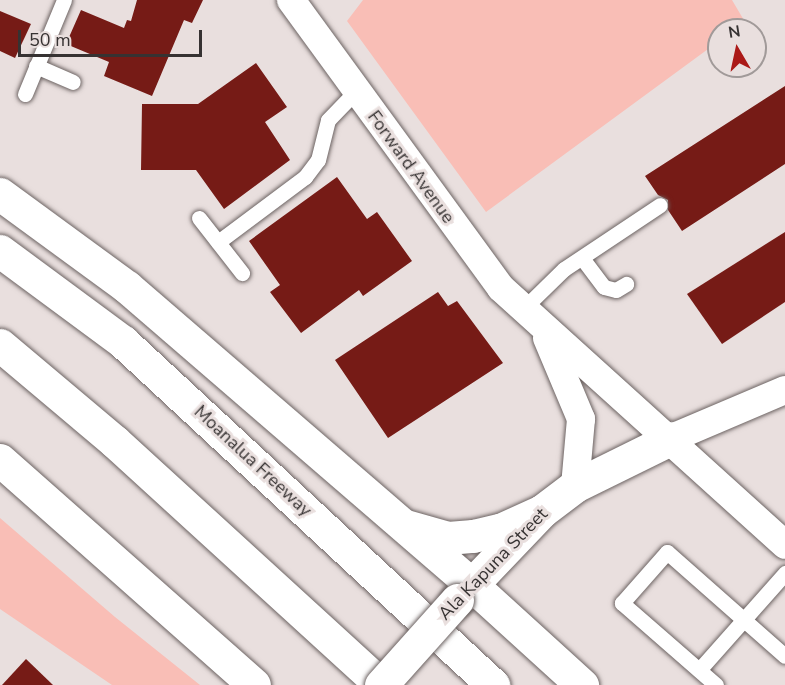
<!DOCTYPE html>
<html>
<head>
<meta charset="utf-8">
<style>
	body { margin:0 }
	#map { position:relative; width:785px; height:685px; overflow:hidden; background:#e9dfde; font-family:"Nunito Sans",sans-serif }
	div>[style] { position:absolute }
	.green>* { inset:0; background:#f9beb6 }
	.building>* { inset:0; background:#761b16 }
	.roads { filter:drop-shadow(0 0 2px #6c6362) drop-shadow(0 0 2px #6c6362) }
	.lane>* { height:15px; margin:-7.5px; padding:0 7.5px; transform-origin:7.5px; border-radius:7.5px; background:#fff }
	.street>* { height:28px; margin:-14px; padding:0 14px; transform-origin:14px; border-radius:14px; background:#fff }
	.secondary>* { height:33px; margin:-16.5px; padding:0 16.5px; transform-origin:16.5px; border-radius:16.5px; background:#fff }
	.highway>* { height:33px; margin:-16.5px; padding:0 16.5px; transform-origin:16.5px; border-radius:16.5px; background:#fff }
	.bridges { filter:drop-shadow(0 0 2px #6c6362) drop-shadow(0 0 2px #6c6362) }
	.secondary-bridge>* { height:33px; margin:-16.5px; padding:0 16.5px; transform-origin:16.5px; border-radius:16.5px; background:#fff }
	span { translate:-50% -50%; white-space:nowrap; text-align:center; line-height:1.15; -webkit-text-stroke:6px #e9dfde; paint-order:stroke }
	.street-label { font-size:18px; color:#363232 }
	.north { position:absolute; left:707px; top:18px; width:60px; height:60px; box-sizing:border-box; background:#e9dfde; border:2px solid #a19a99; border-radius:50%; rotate:351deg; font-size:16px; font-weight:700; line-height:24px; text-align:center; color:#363232 }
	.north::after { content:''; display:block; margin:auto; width:21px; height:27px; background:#ab1917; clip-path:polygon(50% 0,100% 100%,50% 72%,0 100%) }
	.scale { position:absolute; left:18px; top:30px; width:184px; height:27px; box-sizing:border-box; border:3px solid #363232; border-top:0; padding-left:8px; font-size:18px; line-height:21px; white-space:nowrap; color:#363232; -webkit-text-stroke:4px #e9dfde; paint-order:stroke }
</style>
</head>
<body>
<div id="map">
	<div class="green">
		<i style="clip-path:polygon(363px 0,732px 0,745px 22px,734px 30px,719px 30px,719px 41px,486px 212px,347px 21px)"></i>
		<i style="clip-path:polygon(0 518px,115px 617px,200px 685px,112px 685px,0 609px)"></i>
	</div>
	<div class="building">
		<i style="clip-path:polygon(137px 0,203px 0,192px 23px,184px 20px,152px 96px,104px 76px,109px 62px,66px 44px,81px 10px,124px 28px,127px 20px,131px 21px)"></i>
		<i style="clip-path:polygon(0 11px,31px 24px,15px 58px,0 51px)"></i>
		<i style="clip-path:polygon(256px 63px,287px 107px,265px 122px,290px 160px,224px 209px,196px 170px,141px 170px,142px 104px,198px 104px)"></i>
		<i style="clip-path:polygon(785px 86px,785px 164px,682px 231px,668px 210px,668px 200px,658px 195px,645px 176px)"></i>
		<i style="clip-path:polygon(337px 177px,367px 219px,377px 212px,412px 261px,363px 296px,359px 290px,301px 333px,270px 292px,280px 285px,249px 241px)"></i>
		<i style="clip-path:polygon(785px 232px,785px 302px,722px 344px,687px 294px)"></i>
		<i style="clip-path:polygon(438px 292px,448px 306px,457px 301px,503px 363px,388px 438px,335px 360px)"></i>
		<i style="clip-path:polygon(26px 659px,53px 685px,2px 685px)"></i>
	</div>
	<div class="roads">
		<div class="lane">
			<i style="left:36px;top:66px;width:40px;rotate:23.4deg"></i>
			<i style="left:25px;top:94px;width:102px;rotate:-67.5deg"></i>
			<i style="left:199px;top:218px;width:70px;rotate:52deg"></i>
			<i style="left:218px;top:242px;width:109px;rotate:-36.8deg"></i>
			<i style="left:305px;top:177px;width:21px;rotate:-53deg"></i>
			<i style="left:318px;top:160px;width:41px;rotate:-76deg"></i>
			<i style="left:328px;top:120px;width:40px;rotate:-46deg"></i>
			<i style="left:582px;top:258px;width:36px;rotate:53deg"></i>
			<i style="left:604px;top:287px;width:12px;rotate:14deg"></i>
			<i style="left:616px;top:290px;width:12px;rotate:-31deg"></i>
			<i style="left:523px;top:309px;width:57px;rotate:-44.3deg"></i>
			<i style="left:564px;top:269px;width:115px;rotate:-33.7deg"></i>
			<i style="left:699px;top:670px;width:130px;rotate:-48.4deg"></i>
			<i style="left:716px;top:685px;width:125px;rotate:-138.9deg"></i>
			<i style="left:622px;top:603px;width:68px;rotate:-48.6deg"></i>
			<i style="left:667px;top:552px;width:157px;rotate:41.4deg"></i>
		</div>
		<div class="street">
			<i style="left:291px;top:0;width:356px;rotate:53.9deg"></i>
			<i style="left:501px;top:288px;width:383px;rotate:42.1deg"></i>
			<i style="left:547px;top:338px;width:88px;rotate:67.2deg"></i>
			<i style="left:581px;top:419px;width:67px;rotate:95.1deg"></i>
			<i style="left:672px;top:438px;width:123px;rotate:-23deg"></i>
		</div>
		<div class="secondary">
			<i style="left:472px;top:585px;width:149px;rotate:42.3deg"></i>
			<i style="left:457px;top:600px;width:123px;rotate:-46.3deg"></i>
			<i style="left:542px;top:511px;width:41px;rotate:-37.1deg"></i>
			<i style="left:575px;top:486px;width:108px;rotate:-26.3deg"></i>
		</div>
		<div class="highway">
			<i style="left:0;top:194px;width:157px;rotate:36.2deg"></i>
			<i style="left:127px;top:287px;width:456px;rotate:40.8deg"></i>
			<i style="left:0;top:251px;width:153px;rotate:36.5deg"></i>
			<i style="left:123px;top:342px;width:505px;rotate:42.83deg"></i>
			<i style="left:0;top:345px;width:149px;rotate:40.1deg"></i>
			<i style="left:114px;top:441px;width:362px;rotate:42.4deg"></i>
			<i style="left:0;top:460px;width:339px;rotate:41.5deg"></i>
			<i style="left:406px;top:526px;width:44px;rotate:15.9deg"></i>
			<i style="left:448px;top:538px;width:25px;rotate:-5deg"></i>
			<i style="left:473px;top:536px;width:28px;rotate:-13deg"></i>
			<i style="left:500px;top:530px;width:46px;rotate:-24.3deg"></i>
		</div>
	</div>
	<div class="bridges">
		<div class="secondary-bridge">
			<i style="left:381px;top:685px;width:114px;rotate:-48.2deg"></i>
		</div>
	</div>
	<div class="street-label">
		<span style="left:411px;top:167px;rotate:54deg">Forward Avenue</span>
		<span style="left:253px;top:461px;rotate:43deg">Moanalua Freeway</span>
		<span style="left:493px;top:564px;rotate:-46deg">Ala Kapuna Street</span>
	</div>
	<div class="north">N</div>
	<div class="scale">50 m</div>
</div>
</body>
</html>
